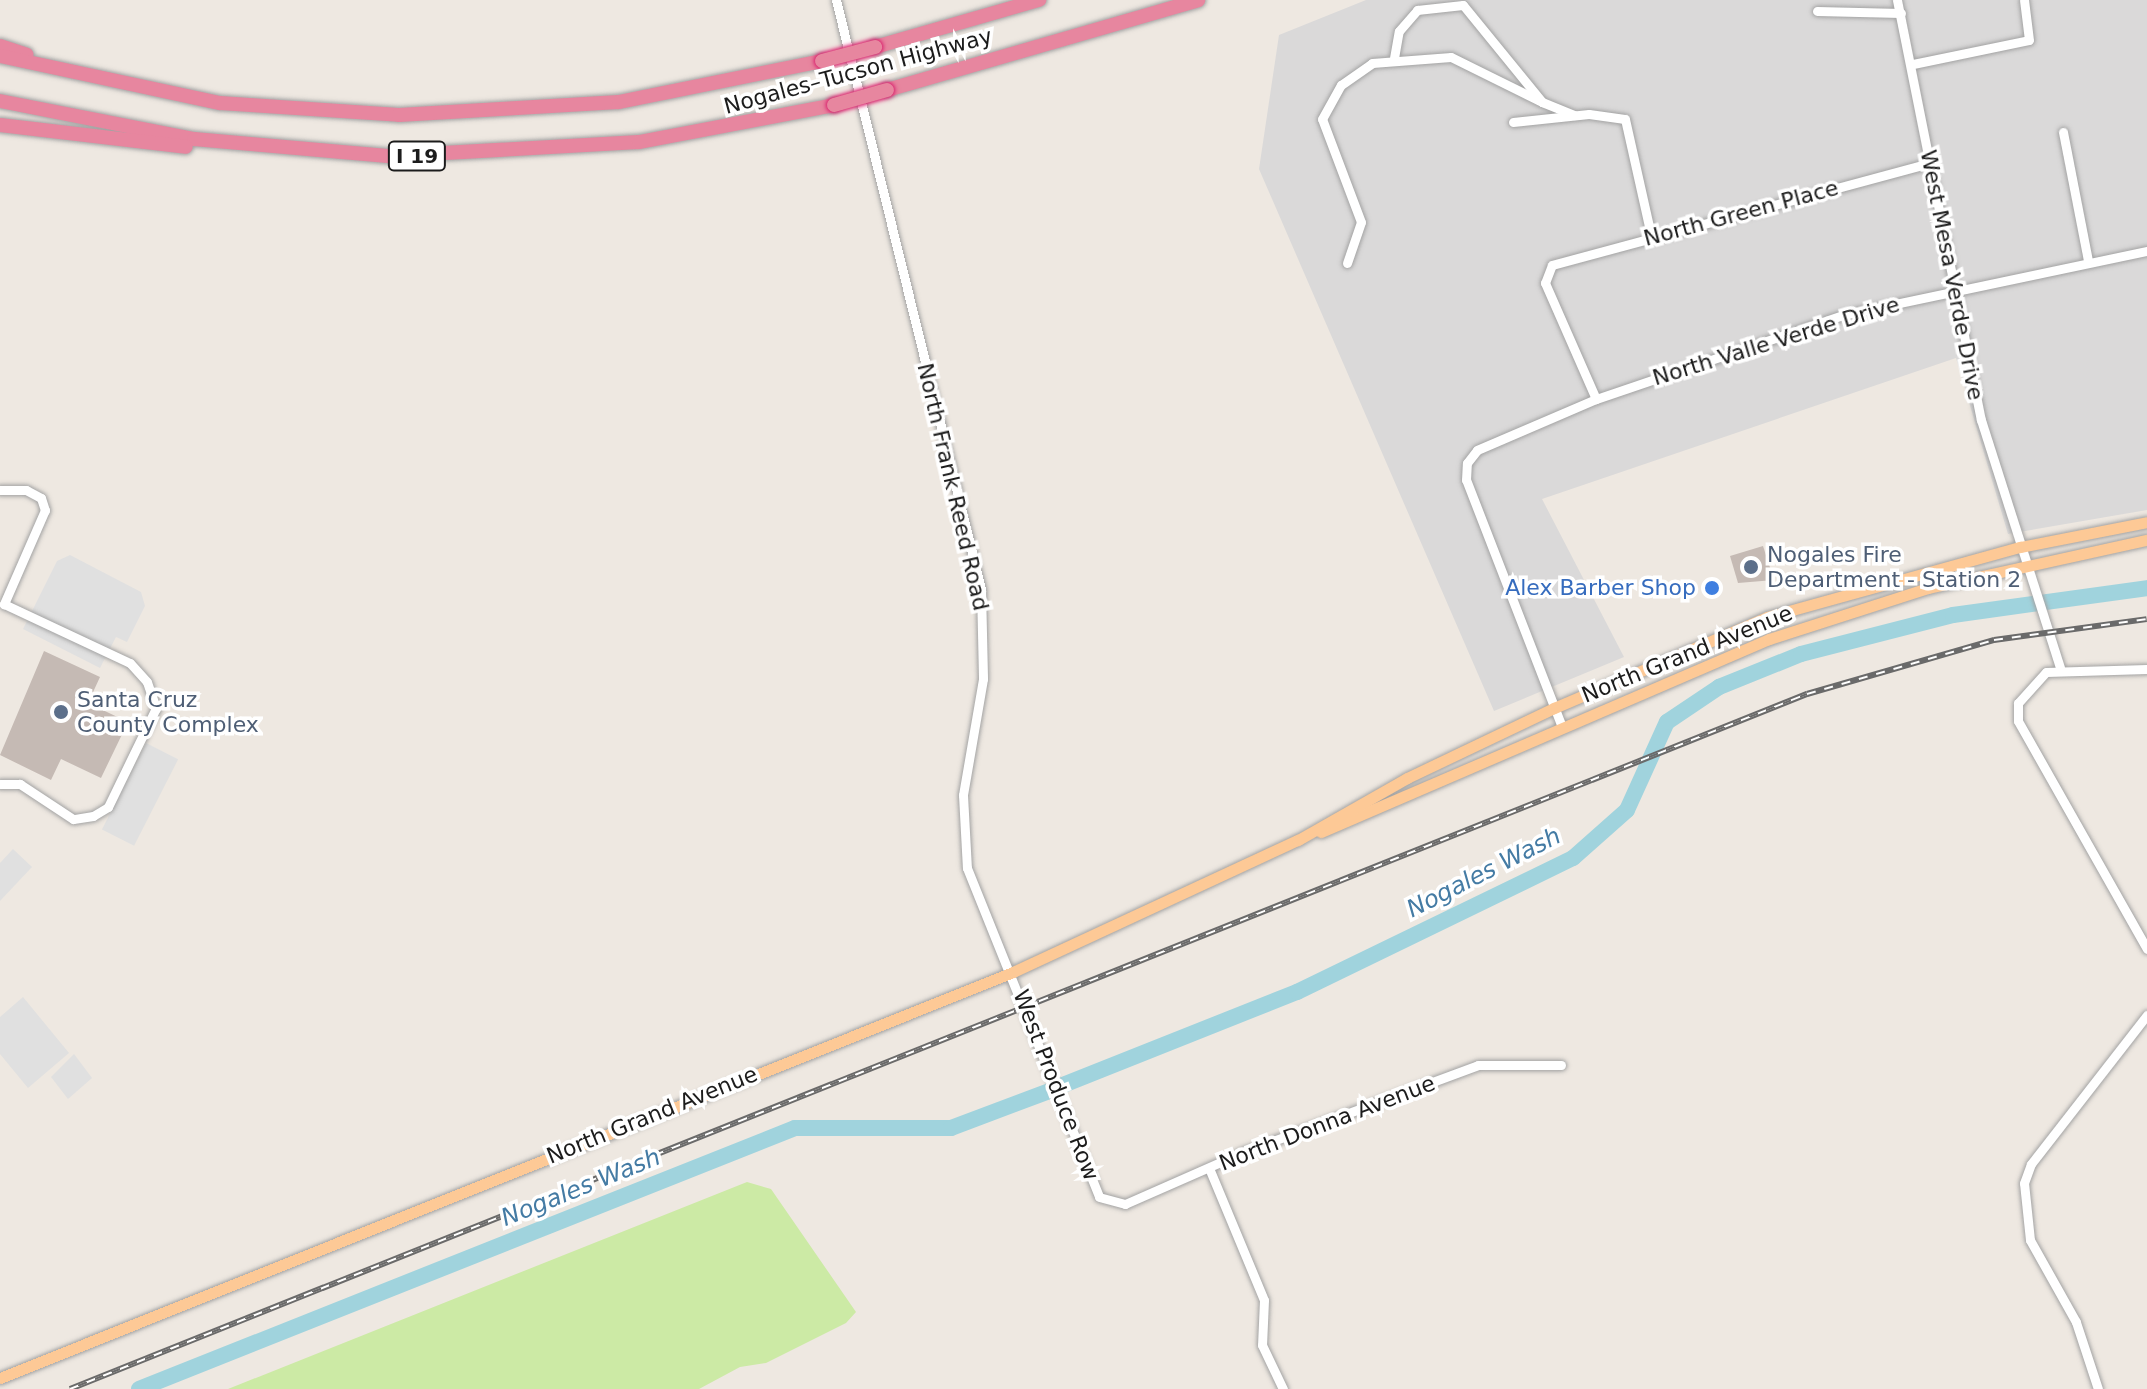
<!DOCTYPE html>
<html>
<head>
<meta charset="utf-8">
<style>
	body { margin:0 }
	#map { position:relative; width:2147px; height:1389px; overflow:hidden; background:#eee8e1; font-family:"DejaVu Sans",sans-serif }
	div>[style] { position:absolute }
	.residential>* { inset:0; background:#dad9d9 }
	.grass>* { inset:0; background:#cceaa5 }
	.parking>* { inset:0; background:#e0e0e0; transform-origin:0 0 }
	.river>* { height:16px; margin:-8px; padding:0 8px; transform-origin:8px; border-radius:8px; background:#a0d3dd }
	.building>* { inset:0; background:#c5bab4 }
	.roads { filter:drop-shadow(0 0 2px #a3a3a3) drop-shadow(0 0 2px #a3a3a3) }
	.minor>* { height:9px; margin:-4.5px; padding:0 4.5px; transform-origin:4.5px; border-radius:4.5px; background:#fff }
	.major>* { height:11px; margin:-5.5px; padding:0 5.5px; transform-origin:5.5px; border-radius:5.5px; background:#fdc996 }
	.highway>* { height:14px; margin:-7px; padding:0 7px; transform-origin:7px; border-radius:7px; background:#e7869f }
	.rail>* { height:6px; margin-top:-3px; transform-origin:0; background:repeating-linear-gradient(90deg,#fff 0 9px,#6a6a6a 0 18px); box-sizing:border-box; border-block:2px solid #6a6a6a }
	.bridges { filter:drop-shadow(0 0 2px #d9206d) drop-shadow(0 0 2px #d9206d) }
	.highway-bridge>* { height:14px; margin:-7px; padding:0 7px; transform-origin:7px; border-radius:7px; background:#e7869f }
	.dots>* { width:22px; height:22px; translate:-50% -50%; box-sizing:border-box; border:4px solid #fff; border-radius:50% }
	span { translate:-50% -50%; white-space:nowrap; text-align:center; line-height:1.15; -webkit-text-stroke:7px #fff; paint-order:stroke }
	.shield-label span { padding:2px 6px; background:#fff; border:2px solid; border-radius:6px; -webkit-text-stroke-width:0 }
	.shield-label { font-size:20px; color:#1c1c1c; font-weight:700 }
	.street-label { font-size:22px; color:#1c1c1c }
	.service-label { font-size:22px; color:#4e5e75 }
	.left { translate:0 -50%; text-align:left }
	.shop-label { font-size:22px; color:#366cbe }
	.right { translate:-100% -50%; text-align:right }
	.water-label { font-size:24px; color:#447ba4; font-style:italic }
</style>
</head>
<body>
<div id="map">
	<div class="residential">
		<i style="clip-path:polygon(1366px 0,2147px 0,2147px 510px,2008px 534px,1956px 358px,1542px 499px,1624px 657px,1494px 711px,1259px 169px,1279px 35px)"></i>
	</div>
	<div class="grass">
		<i style="clip-path:polygon(747px 1182px,771px 1189px,856px 1312px,846px 1323px,766px 1363px,740px 1367px,699px 1389px,228px 1389px)"></i>
	</div>
	<div class="parking">
		<i style="clip-path:polygon(70px 555px,141px 592px,145px 606px,127px 642px,116px 637px,100px 668px,23px 629px,57px 561px)"></i>
		<i style="left:146px;top:743px;width:36px;height:97px;rotate:27deg"></i>
		<i style="clip-path:polygon(13px 849px,32px 867px,0 901px,0 863px)"></i>
		<i style="clip-path:polygon(23px 997px,69px 1053px,28px 1088px,0 1054px,0 1017px)"></i>
		<i style="clip-path:polygon(74px 1054px,92px 1078px,68px 1099px,51px 1077px)"></i>
	</div>
	<div class="river">
		<i style="left:1063px;top:1085px;width:252px;rotate:-21.7deg"></i>
		<i style="left:1297px;top:992px;width:307px;rotate:-25.9deg"></i>
		<i style="left:1573px;top:858px;width:72px;rotate:-41.6deg"></i>
		<i style="left:1627px;top:810px;width:97px;rotate:-65.6deg"></i>
		<i style="left:1667px;top:722px;width:63px;rotate:-33.9deg"></i>
		<i style="left:1719px;top:687px;width:88px;rotate:-21.9deg"></i>
		<i style="left:1801px;top:654px;width:157px;rotate:-14.4deg"></i>
		<i style="left:1953px;top:615px;width:196px;rotate:-7.9deg"></i>
		<i style="left:139px;top:1389px;width:706px;rotate:-21.7deg"></i>
		<i style="left:795px;top:1128px;width:156px"></i>
		<i style="left:951px;top:1128px;width:108px;rotate:-20.6deg"></i>
	</div>
	<div class="building">
		<i style="clip-path:polygon(1763px 546px,1774px 580px,1738px 583px,1730px 556px)"></i>
		<i style="clip-path:polygon(44px 651px,100px 677px,88px 703px,128px 722px,101px 778px,61px 759px,51px 780px,0 755px)"></i>
	</div>
	<div class="roads">
		<div class="minor">
			<i style="left:836px;top:0;width:607px;rotate:76.17deg"></i>
			<i style="left:981px;top:589px;width:90px;rotate:88.7deg"></i>
			<i style="left:983px;top:679px;width:118px;rotate:99.8deg"></i>
			<i style="left:963px;top:795px;width:73px;rotate:86.9deg"></i>
			<i style="left:967px;top:868px;width:354px;rotate:68.1deg"></i>
			<i style="left:1099px;top:1197px;width:27px;rotate:15deg"></i>
			<i style="left:1125px;top:1204px;width:132px;rotate:-23.7deg"></i>
			<i style="left:1246px;top:1151px;width:247px;rotate:-20.3deg"></i>
			<i style="left:1478px;top:1065px;width:83px"></i>
			<i style="left:1897px;top:0;width:428px;rotate:78.7deg"></i>
			<i style="left:1981px;top:420px;width:262px;rotate:72.3deg"></i>
			<i style="left:1817px;top:11px;width:84px;rotate:1.4deg"></i>
			<i style="left:1394px;top:58px;width:27px;rotate:-80deg"></i>
			<i style="left:1399px;top:31px;width:28px;rotate:-49deg"></i>
			<i style="left:1417px;top:10px;width:46px;rotate:-6.2deg"></i>
			<i style="left:1463px;top:5px;width:125px;rotate:50.8deg"></i>
			<i style="left:1542px;top:102px;width:35px;rotate:22deg"></i>
			<i style="left:1913px;top:64px;width:118px;rotate:-11.7deg"></i>
			<i style="left:2029px;top:40px;width:40px;rotate:-97.1deg"></i>
			<i style="left:1513px;top:122px;width:76px;rotate:-6deg"></i>
			<i style="left:1589px;top:114px;width:36px;rotate:8deg"></i>
			<i style="left:1625px;top:119px;width:119px;rotate:77.4deg"></i>
			<i style="left:2063px;top:132px;width:131px;rotate:79deg"></i>
			<i style="left:1347px;top:263px;width:43px;rotate:-71.1deg"></i>
			<i style="left:1361px;top:222px;width:110px;rotate:-110.7deg"></i>
			<i style="left:1322px;top:119px;width:39px;rotate:-61deg"></i>
			<i style="left:1341px;top:85px;width:38px;rotate:-35deg"></i>
			<i style="left:1372px;top:63px;width:79px;rotate:-4.3deg"></i>
			<i style="left:1451px;top:57px;width:102px;rotate:26.3deg"></i>
			<i style="left:1596px;top:399px;width:127px;rotate:-113.7deg"></i>
			<i style="left:1545px;top:283px;width:19px;rotate:-69deg"></i>
			<i style="left:1552px;top:265px;width:392px;rotate:-15.1deg"></i>
			<i style="left:0;top:490px;width:26px"></i>
			<i style="left:26px;top:490px;width:17px;rotate:28deg"></i>
			<i style="left:41px;top:498px;width:13px;rotate:72deg"></i>
			<i style="left:45px;top:510px;width:103px;rotate:113.6deg"></i>
			<i style="left:4px;top:604px;width:139px;rotate:25.1deg"></i>
			<i style="left:130px;top:663px;width:25px;rotate:48deg"></i>
			<i style="left:147px;top:682px;width:28px;rotate:71deg"></i>
			<i style="left:156px;top:708px;width:110px;rotate:115.9deg"></i>
			<i style="left:108px;top:807px;width:17px;rotate:149deg"></i>
			<i style="left:93px;top:816px;width:20px;rotate:171deg"></i>
			<i style="left:73px;top:819px;width:64px;rotate:-146.6deg"></i>
			<i style="left:20px;top:784px;width:20px;rotate:180deg"></i>
			<i style="left:2147px;top:669px;width:101px;rotate:178.3deg"></i>
			<i style="left:2046px;top:672px;width:42px;rotate:132.1deg"></i>
			<i style="left:2018px;top:703px;width:18px;rotate:90deg"></i>
			<i style="left:2018px;top:721px;width:262px;rotate:60.5deg"></i>
			<i style="left:1562px;top:727px;width:265px;rotate:-111.2deg"></i>
			<i style="left:1466px;top:480px;width:17px;rotate:-87deg"></i>
			<i style="left:1467px;top:463px;width:16px;rotate:-52deg"></i>
			<i style="left:1477px;top:450px;width:129px;rotate:-23.2deg"></i>
			<i style="left:1596px;top:399px;width:261px;rotate:-18.8deg"></i>
			<i style="left:1843px;top:315px;width:311px;rotate:-11.9deg"></i>
			<i style="left:1209px;top:1168px;width:143px;rotate:67.4deg"></i>
			<i style="left:1264px;top:1300px;width:45px;rotate:92.5deg"></i>
			<i style="left:1262px;top:1345px;width:49px;rotate:64.5deg"></i>
			<i style="left:2098px;top:1389px;width:71px;rotate:-108.2deg"></i>
			<i style="left:2076px;top:1322px;width:94px;rotate:-119.3deg"></i>
			<i style="left:2030px;top:1240px;width:57px;rotate:-96deg"></i>
			<i style="left:2024px;top:1183px;width:20px;rotate:-70deg"></i>
			<i style="left:2031px;top:1164px;width:189px;rotate:-52.1deg"></i>
		</div>
		<div class="major">
			<i style="left:1321px;top:832px;width:488px;rotate:-23.3deg"></i>
			<i style="left:1769px;top:639px;width:167px;rotate:-17.8deg"></i>
			<i style="left:1928px;top:588px;width:224px;rotate:-12.4deg"></i>
			<i style="left:0;top:1378px;width:1091px;rotate:-21.84deg"></i>
			<i style="left:1013px;top:972px;width:314px;rotate:-24.9deg"></i>
			<i style="left:1298px;top:840px;width:125px;rotate:-29.6deg"></i>
			<i style="left:1407px;top:778px;width:163px;rotate:-25.5deg"></i>
			<i style="left:1554px;top:708px;width:232px;rotate:-23.1deg"></i>
			<i style="left:1767px;top:617px;width:263px;rotate:-15.5deg"></i>
			<i style="left:2020px;top:547px;width:129px;rotate:-11.1deg"></i>
		</div>
		<div class="highway">
			<i style="left:0;top:46px;width:28px;rotate:18deg"></i>
			<i style="left:875px;top:47px;width:171px;rotate:-16deg"></i>
			<i style="left:0;top:56px;width:225px;rotate:12.1deg"></i>
			<i style="left:220px;top:103px;width:179px;rotate:3.8deg"></i>
			<i style="left:399px;top:115px;width:220px;rotate:-3.4deg"></i>
			<i style="left:619px;top:102px;width:207px;rotate:-11.4deg"></i>
			<i style="left:887px;top:90px;width:324px;rotate:-16.1deg"></i>
			<i style="left:0;top:101px;width:198px;rotate:11.1deg"></i>
			<i style="left:194px;top:139px;width:197px;rotate:5deg"></i>
			<i style="left:390px;top:156px;width:249px;rotate:-3.2deg"></i>
			<i style="left:639px;top:142px;width:198px;rotate:-10.7deg"></i>
			<i style="left:0;top:125px;width:187px;rotate:6.7deg"></i>
		</div>
	</div>
	<div class="rail">
		<i style="left:70px;top:1389px;width:1871px;rotate:-21.81deg"></i>
		<i style="left:1807px;top:694px;width:195px;rotate:-16.1deg"></i>
		<i style="left:1994px;top:640px;width:154px;rotate:-7.8deg"></i>
	</div>
	<div class="bridges">
		<div class="highway-bridge">
			<i style="left:822px;top:61px;width:55px;rotate:-14.8deg"></i>
			<i style="left:834px;top:105px;width:55px;rotate:-15.8deg"></i>
		</div>
	</div>
	<div class="dots">
		<i style="left:1751px;top:567px;background:#5c6f8a"></i>
		<i style="left:1712px;top:588px;background:#3f7fe0"></i>
		<i style="left:61px;top:712px;background:#5c6f8a"></i>
	</div>
	<div class="shield-label">
		<span style="left:417px;top:156px">I 19</span>
	</div>
	<div class="street-label">
		<span style="left:858px;top:71px;rotate:-15deg">Nogales–Tucson Highway</span>
		<span style="left:1741px;top:213px;rotate:-15deg">North Green Place</span>
		<span style="left:1952px;top:275px;rotate:79deg">West Mesa Verde Drive</span>
		<span style="left:1776px;top:341px;rotate:-17deg">North Valle Verde Drive</span>
		<span style="left:953px;top:487px;rotate:77deg">North Frank Reed Road</span>
		<span style="left:1687px;top:654px;rotate:-22deg">North Grand Avenue</span>
		<span style="left:1056px;top:1085px;rotate:69deg">West Produce Row</span>
		<span style="left:652px;top:1115px;rotate:-22deg">North Grand Avenue</span>
		<span style="left:1327px;top:1123px;rotate:-21deg">North Donna Avenue</span>
	</div>
	<div class="service-label">
		<span class="left" style="left:1767px;top:567px">Nogales Fire<br>Department - Station 2</span>
		<span class="left" style="left:77px;top:712px">Santa Cruz<br>County Complex</span>
	</div>
	<div class="shop-label">
		<span class="right" style="left:1696px;top:588px">Alex Barber Shop</span>
	</div>
	<div class="water-label">
		<span style="left:1484px;top:873px;rotate:-27deg">Nogales Wash</span>
		<span style="left:581px;top:1188px;rotate:-22deg">Nogales Wash</span>
	</div>
</div>
</body>
</html>
